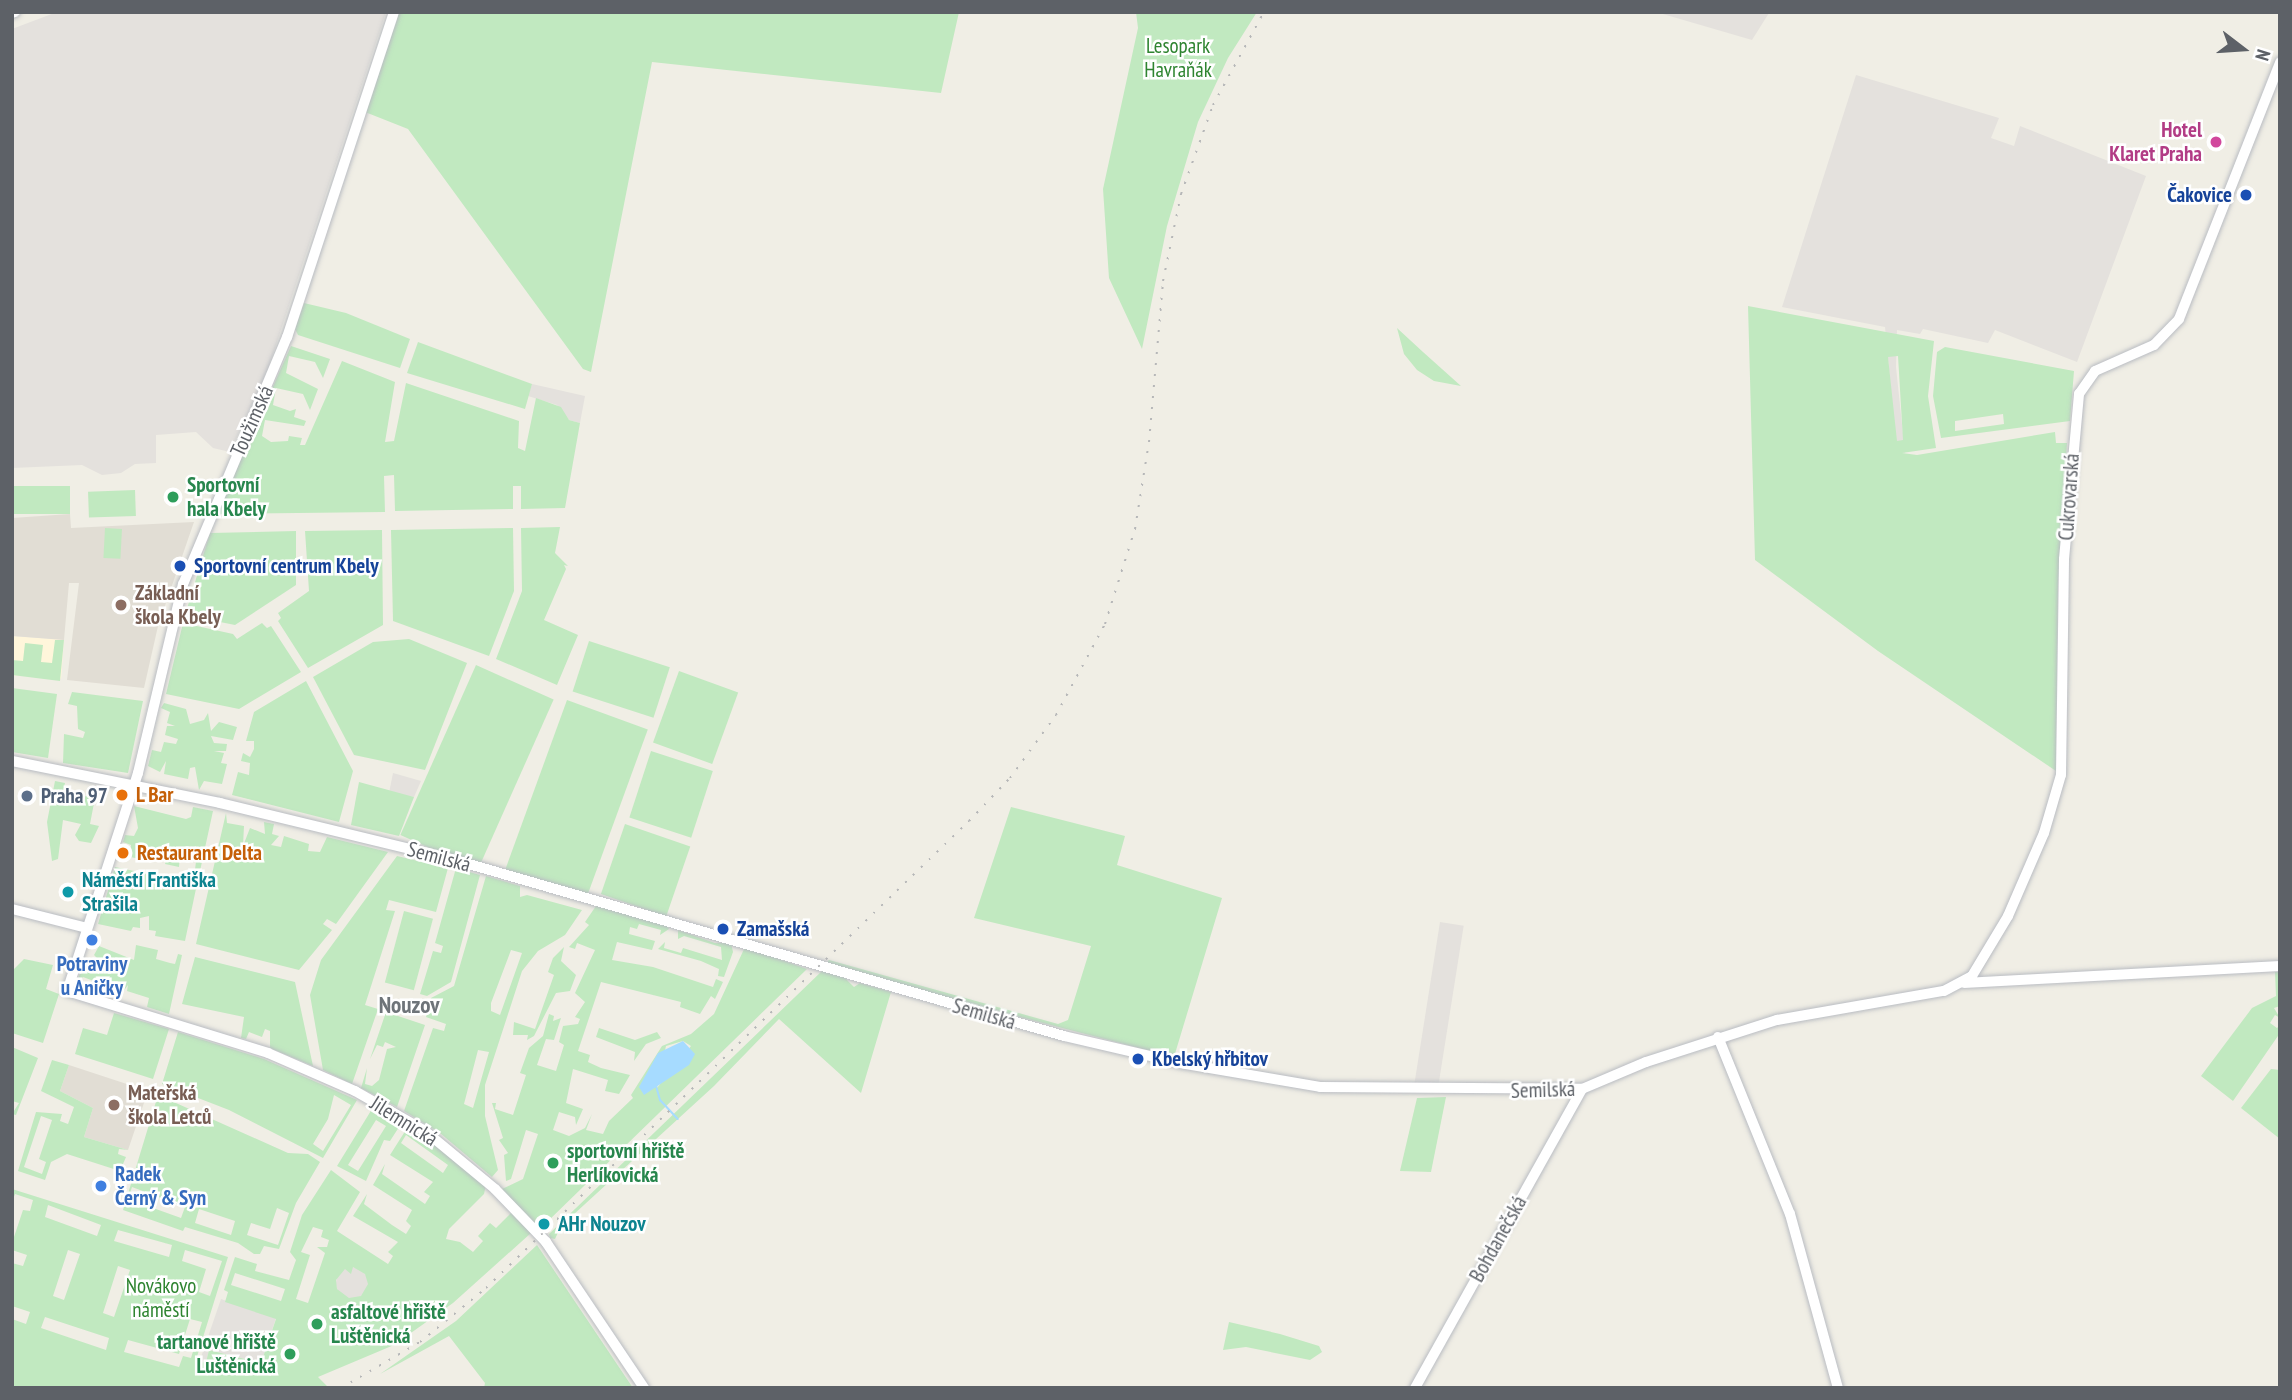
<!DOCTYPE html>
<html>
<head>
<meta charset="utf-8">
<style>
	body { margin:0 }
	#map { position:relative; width:2292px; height:1400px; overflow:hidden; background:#f0eee5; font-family:"PT Sans Narrow",sans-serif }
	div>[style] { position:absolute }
	.commercial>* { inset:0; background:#fff6db; transform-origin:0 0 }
	.industrial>* { inset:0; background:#e4e1dd; transform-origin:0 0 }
	.round { border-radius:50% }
	.education>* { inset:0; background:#e1ddd4 }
	.green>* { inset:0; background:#c1e9c0; transform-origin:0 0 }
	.water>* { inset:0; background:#a6dbff }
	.stream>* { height:2px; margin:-1px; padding:0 1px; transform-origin:1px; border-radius:1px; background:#a6dbff }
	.roads { filter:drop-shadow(0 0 2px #b9bcc2) drop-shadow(0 0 2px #b9bcc2) }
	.secondary>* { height:10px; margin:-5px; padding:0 5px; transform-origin:5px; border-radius:5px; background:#fff }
	.rail>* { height:2px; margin-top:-1px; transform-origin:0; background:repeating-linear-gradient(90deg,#b6b7b8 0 2px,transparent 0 11px) }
	.dots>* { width:19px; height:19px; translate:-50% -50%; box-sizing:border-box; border:4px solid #fff; border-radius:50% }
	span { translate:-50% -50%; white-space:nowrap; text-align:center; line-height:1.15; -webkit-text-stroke:5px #fff; paint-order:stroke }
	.park-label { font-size:21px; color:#2e8430 }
	.hotel-label { font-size:21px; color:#b23c85; font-weight:700 }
	.right { translate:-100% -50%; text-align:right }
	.transit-label { font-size:21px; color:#164399; font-weight:700 }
	.left { translate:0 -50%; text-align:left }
	.street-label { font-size:21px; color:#5d6167 }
	.leisure-label { font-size:21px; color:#27864d; font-weight:700 }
	.education-label { font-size:21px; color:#785e54; font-weight:700 }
	.food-label { font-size:21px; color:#c56008; font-weight:700 }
	.service-label { font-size:21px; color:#4e5e75; font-weight:700 }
	.culture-label { font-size:21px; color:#0d838f; font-weight:700 }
	.shop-label { font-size:21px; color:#366cbe; font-weight:700 }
	.neighbourhood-label { font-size:23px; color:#6e7479; font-weight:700 }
	.frame { position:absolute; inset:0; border:14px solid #5d6167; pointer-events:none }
	.north { position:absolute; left:2208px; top:14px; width:70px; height:70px; -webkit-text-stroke:5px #fff; paint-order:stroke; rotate:107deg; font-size:19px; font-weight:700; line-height:28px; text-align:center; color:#5d6167 }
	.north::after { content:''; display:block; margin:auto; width:24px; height:32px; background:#5d6167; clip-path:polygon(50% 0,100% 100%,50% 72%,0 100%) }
</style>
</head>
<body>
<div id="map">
	<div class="commercial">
		<i style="left:12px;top:636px;width:52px;height:39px;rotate:4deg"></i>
	</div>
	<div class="industrial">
		<i style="clip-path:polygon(57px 12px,386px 12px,267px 372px,230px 452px,213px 448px,196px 432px,156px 435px,156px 463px,135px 464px,121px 473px,102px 475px,82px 465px,12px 468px,12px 29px)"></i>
		<i style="clip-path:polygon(1656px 12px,1768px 12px,1769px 13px,1752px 40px)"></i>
		<i style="clip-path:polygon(1856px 75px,1999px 118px,1991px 138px,2014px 146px,2020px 126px,2146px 176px,2077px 362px,1995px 330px,1988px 343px,1923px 329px,1920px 334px,1897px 330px,1896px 367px,1905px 453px,1897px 452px,1885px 327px,1782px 307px)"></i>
		<i style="clip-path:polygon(532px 384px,585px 396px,580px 423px,569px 420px,557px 405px,528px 396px)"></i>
		<i style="clip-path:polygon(393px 773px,421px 781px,414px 797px,389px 793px)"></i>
		<i style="left:1440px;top:922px;width:24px;height:164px;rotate:9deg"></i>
		<i class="round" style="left:444px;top:1179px;width:32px;height:32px"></i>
		<i class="round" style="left:336px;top:1267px;width:32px;height:32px"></i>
		<i style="clip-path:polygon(221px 1299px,276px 1318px,261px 1363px,209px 1350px,206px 1362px,199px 1363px)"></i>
	</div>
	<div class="education">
		<i style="clip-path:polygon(70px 514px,71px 528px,194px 522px,158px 626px,144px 688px,67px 680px,79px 583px,69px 583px,64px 640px,12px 636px,12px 518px)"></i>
		<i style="clip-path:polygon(69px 1065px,148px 1091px,128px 1150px,84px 1137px,93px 1108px,60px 1091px)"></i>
	</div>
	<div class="green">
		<i style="clip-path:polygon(399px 12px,959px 12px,941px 93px,652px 62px,591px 372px,583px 369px,408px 129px,365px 112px)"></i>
		<i style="clip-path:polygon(1136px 12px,1257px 12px,1228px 58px,1198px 122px,1167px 226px,1142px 349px,1109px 278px,1103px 189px,1138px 28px)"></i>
		<i style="clip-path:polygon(304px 303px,346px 313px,410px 339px,400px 368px,298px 335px,295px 329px)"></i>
		<i style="clip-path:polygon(evenodd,1748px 306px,1934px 341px,1928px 396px,1936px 448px,1902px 453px,1917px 455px,2055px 432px,2056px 443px,2067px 443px,2058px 587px,2056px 771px,1878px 651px,1755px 560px,1748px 306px,1898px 356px,1903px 440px,1897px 441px,1888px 357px,1898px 356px)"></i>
		<i style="clip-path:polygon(1397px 328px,1423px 352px,1461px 386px,1434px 381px,1417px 370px,1404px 354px)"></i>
		<i style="clip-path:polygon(418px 342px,532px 384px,525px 409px,407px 373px)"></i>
		<i style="clip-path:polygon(291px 346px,330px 359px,323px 378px,315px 362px,289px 356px,286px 373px,318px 389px,310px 410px,303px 394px,276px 388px,273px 405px,290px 411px,296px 409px,294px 417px,306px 421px,304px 426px,265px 420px,262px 436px,271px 442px,288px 441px,289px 436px,302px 438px,300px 445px,305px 445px,342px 361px,395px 382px,385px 442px,394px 441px,406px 383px,519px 421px,518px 448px,525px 451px,536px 398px,561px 407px,569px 420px,580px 423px,565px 508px,521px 509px,521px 486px,513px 486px,513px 509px,395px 511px,394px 475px,384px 476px,385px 512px,216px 514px)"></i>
		<i style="clip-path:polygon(evenodd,1945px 347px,2074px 371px,2070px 421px,1941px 438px,1933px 396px,1937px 352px,1945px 347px,2003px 414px,2004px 424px,1955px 431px,1955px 421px,2003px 414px)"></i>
		<i style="left:70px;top:486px;width:28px;height:58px;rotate:90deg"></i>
		<i style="left:135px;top:490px;width:26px;height:47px;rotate:88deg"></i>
		<i style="clip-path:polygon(560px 527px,555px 553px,568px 566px,564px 565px,566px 569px,544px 620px,578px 635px,557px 685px,496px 659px,522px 591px,521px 528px)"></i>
		<i style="left:105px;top:528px;width:17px;height:30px;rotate:3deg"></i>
		<i style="clip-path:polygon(513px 528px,514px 591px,489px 656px,393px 621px,391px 530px)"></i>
		<i style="clip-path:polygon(382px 530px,383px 625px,308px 668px,278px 621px,281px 618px,278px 613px,309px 591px,305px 531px)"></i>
		<i style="clip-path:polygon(296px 531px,296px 585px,235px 625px,185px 615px,210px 533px)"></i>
		<i style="clip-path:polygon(183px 623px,233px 634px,237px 639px,262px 623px,267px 628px,271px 626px,301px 672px,239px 709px,166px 694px)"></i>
		<i style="clip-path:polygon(409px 639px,467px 663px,425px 770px,354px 755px,313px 677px,373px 642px)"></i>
		<i style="clip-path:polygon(55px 640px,64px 640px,60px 681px,12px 675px,12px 660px,23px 661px,25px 643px,43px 645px,41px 662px,52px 663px)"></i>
		<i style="left:589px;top:641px;width:85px;height:53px;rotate:18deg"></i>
		<i style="left:476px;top:665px;width:85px;height:186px;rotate:24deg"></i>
		<i style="left:679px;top:671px;width:63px;height:76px;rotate:20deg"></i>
		<i style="clip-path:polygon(306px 681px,353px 771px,339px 822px,232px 795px,238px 772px,249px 775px,250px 763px,241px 761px,243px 753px,250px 757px,254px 749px,254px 741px,246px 741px,254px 712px)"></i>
		<i style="clip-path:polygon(12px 688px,57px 694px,48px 758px,12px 752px)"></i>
		<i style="clip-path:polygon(72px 692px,143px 701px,128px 773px,63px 763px,64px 734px,83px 738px,85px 732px,78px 729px,77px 706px,68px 704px)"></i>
		<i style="left:567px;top:700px;width:86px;height:180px;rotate:20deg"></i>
		<i style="clip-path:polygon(164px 703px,186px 709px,190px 724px,204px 720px,208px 713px,211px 731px,219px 722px,237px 727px,233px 740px,211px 736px,214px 743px,227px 744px,226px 751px,214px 751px,224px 753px,221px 763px,227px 764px,222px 784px,204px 781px,199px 790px,195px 767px,190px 768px,188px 779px,164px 774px,166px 761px,160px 772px,148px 766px,152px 750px,161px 752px,164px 742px,176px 744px,178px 739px,165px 735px,167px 726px,175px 726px,167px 723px,170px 712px,161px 708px)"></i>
		<i style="left:651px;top:751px;width:65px;height:70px;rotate:18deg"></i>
		<i style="clip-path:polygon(55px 781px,65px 783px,63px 791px,70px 793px,69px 799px,74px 794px,95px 798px,90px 824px,99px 826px,91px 843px,79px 841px,75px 835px,81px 824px,63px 820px,58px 859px,52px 861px,47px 822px)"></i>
		<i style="clip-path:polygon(359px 782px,414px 797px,399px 836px,351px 825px)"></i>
		<i style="clip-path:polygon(134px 806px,186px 819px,191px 817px,193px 807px,213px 811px,200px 871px,195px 870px,196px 861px,180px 855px,179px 867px,165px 864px,167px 857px,157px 853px,152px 853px,151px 861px,130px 857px,131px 845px,123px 842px,125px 835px,134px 836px,138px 828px)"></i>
		<i style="clip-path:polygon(1011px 807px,1125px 836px,1117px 865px,1222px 898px,1174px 1057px,823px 966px,829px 960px,1058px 1024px,1068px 1020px,1091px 946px,974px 918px)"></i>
		<i style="clip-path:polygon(226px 813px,227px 823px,244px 826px,243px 846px,250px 828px,265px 834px,264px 822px,274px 824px,272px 834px,279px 836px,271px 845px,281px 847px,284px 836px,309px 844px,308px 851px,320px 852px,327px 837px,388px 852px,336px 924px,327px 919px,323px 924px,332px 930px,299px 970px,196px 944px)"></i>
		<i style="left:625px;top:824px;width:69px;height:74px;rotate:19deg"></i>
		<i style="clip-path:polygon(397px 856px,448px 868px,436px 912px,389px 900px,386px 910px,395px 911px,365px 1005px,378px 1009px,352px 1084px,323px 1070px,310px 995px,321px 960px)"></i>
		<i style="clip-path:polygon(115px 867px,197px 884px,185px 941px,155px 936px,156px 931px,149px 930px,149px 916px,140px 918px,140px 928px,133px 927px,131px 931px,98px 924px)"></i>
		<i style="clip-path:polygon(456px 868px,480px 875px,451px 982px,427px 996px,420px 994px,433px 951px,441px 953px,443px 946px,435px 943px)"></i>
		<i style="clip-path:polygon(evenodd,486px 876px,520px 886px,520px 897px,527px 895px,582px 910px,565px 935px,538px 951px,522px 971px,485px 1085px,485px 1116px,498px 1170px,492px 1177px,440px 1133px,404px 1111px,433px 1028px,444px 1031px,446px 1024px,426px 1017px,431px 998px,454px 986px,486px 876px,511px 950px,522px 953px,500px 1015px,491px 1011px,491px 1003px,511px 950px,486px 876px,478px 1050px,489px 1052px,473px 1108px,464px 1104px,478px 1050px)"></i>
		<i style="clip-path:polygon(evenodd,596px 906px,666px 923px,669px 929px,660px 935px,661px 930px,639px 924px,637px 929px,630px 927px,629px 934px,655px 941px,652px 950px,617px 942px,612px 960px,653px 967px,713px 987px,716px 979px,723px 982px,715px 999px,711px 996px,700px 1014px,680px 1007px,681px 1002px,601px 982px,578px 1051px,590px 1055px,588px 1062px,601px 1068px,630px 1075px,619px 1094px,605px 1091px,608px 1080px,573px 1069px,566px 1103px,583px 1109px,576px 1125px,575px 1117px,559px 1112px,553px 1130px,569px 1136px,585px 1128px,592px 1114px,586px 1130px,603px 1134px,609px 1121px,633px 1098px,631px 1095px,662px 1046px,691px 1034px,714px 1014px,745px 947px,807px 969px,546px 1223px,542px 1217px,534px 1225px,502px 1189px,523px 1179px,538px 1134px,526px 1130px,511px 1179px,506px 1181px,504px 1155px,508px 1153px,499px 1140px,503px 1138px,492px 1103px,496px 1103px,495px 1109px,513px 1115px,526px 1075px,520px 1073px,529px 1048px,543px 1036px,549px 1014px,554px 1016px,553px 1021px,561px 1018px,554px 1040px,546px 1039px,537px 1065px,556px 1071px,564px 1045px,559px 1042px,563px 1026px,578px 1024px,580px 1019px,575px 1017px,585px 1002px,575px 993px,595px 950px,577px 943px,575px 949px,569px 947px,589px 925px,585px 922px,596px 906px,683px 1041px,691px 1046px,657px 1088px,666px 1046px,683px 1041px)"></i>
		<i style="left:404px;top:911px;width:30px;height:74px;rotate:15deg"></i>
		<i style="clip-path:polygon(678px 930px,715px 943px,731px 943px,733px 952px,724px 977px,718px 976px,719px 969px,701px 961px,658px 949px,665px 942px,664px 948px,681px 953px,683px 948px,722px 960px,721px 947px,684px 936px,678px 939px)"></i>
		<i style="clip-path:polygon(136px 945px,158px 950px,156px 959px,170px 963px,175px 964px,178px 954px,182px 955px,169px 1014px,147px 1007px,149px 998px,127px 991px,128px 985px,123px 992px,83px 977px,77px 982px,82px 967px,88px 969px,91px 959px,100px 961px,94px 955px,99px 946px,134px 960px)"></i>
		<i style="clip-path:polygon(564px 947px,561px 961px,576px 975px,570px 991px,556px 993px,534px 1036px,527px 1040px,528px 1035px,513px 1035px,514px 1022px,535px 1029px,554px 975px,548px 972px,553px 958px)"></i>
		<i style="clip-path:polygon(195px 957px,295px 982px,313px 1066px,270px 1048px,270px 1031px,265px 1029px,262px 1037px,249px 1032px,246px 1039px,241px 1038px,244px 1017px,182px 1004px)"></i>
		<i style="clip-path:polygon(24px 959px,53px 965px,46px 989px,59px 994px,43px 1043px,12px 1033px,12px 971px)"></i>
		<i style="clip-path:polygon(822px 971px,845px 978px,854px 987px,860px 983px,891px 992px,861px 1093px,779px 1019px,714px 1086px,561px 1226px,555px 1239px,550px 1238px,549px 1234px)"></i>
		<i style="clip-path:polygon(2275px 972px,2280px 972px,2280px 1006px,2274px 1008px,2280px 1018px,2275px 1015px,2270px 1023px,2277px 1028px,2280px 1025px,2280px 1033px,2233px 1101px,2201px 1076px,2252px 1008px,2276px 996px)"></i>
		<i style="clip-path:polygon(386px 1012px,425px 1025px,397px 1107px,361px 1088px,367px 1068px,365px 1084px,372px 1086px,379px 1080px,387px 1049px,396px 1047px,385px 1042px,383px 1047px,377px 1045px,370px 1059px)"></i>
		<i style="clip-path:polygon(114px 1013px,169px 1029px,153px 1079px,75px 1054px,83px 1028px,107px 1035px)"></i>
		<i style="clip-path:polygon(599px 1028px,635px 1040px,657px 1032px,661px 1038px,646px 1044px,634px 1061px,635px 1052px,596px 1037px)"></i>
		<i style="clip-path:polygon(evenodd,178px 1032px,264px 1059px,357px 1100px,323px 1158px,229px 1110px,162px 1084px,178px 1032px,334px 1095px,351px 1105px,323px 1151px,313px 1144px,328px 1119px,334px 1095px)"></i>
		<i style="clip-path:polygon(12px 1047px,38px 1058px,16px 1115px,12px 1114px,19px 1103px,12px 1101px)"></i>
		<i style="clip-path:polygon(evenodd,52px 1060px,69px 1065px,60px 1091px,93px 1108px,84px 1137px,128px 1150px,119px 1149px,118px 1154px,126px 1157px,120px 1171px,67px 1154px,51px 1162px,45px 1180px,18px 1171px,36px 1112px,62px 1114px,60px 1121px,68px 1124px,74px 1107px,41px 1091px,52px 1060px,41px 1116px,52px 1120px,39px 1159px,46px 1162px,42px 1174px,24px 1167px,41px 1116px)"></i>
		<i style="clip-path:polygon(2271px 1069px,2280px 1070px,2280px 1139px,2241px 1108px)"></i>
		<i style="clip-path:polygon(evenodd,158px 1095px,288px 1153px,308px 1154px,320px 1162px,296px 1203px,279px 1249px,264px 1246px,260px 1254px,254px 1254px,238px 1243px,185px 1227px,183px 1231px,123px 1210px,158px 1095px,132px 1187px,185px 1207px,181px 1218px,128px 1199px,132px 1187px,158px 1095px,277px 1208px,289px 1213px,278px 1245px,247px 1235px,251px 1223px,270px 1229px,277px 1208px,158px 1095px,199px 1209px,235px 1221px,231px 1235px,195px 1223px,199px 1209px)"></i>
		<i style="clip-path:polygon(1446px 1097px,1431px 1172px,1400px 1171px,1417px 1098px)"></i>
		<i style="clip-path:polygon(evenodd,372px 1109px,401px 1124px,390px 1141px,384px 1140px,366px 1181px,337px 1166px,372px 1109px,376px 1120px,386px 1126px,358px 1171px,348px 1165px,376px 1120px)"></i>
		<i style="clip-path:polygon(evenodd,409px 1125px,486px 1185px,484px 1194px,449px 1229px,446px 1239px,460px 1242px,473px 1252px,483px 1241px,478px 1236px,490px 1223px,496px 1228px,512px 1212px,531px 1233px,453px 1303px,394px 1345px,318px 1377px,329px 1388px,12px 1388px,12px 1319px,26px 1324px,30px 1312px,12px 1306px,12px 1263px,23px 1266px,27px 1255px,12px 1250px,12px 1243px,23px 1210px,30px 1211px,33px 1200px,15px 1194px,12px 1202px,12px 1189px,228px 1257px,195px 1363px,206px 1362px,209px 1350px,261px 1363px,276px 1319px,225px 1302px,228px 1292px,224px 1290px,235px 1257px,257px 1264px,255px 1271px,289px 1280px,296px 1260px,290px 1252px,302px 1215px,331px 1170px,360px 1192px,337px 1231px,388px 1264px,393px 1256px,388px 1252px,398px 1242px,353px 1216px,367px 1194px,364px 1204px,392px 1225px,406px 1234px,411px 1226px,406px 1221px,412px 1210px,373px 1185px,385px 1164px,382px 1174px,425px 1204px,430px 1196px,424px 1192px,433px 1182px,390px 1155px,409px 1125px,406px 1135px,448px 1165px,443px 1173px,401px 1143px,406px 1135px,409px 1125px,48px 1205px,101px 1225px,97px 1236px,45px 1217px,48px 1205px,409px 1125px,313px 1227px,323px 1230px,321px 1237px,329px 1240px,327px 1247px,317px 1247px,325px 1253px,308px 1303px,296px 1299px,310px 1255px,301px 1252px,313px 1227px,409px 1125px,118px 1230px,172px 1245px,169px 1257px,114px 1241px,118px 1230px,409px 1125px,68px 1250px,80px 1254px,64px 1300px,53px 1296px,68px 1250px,409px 1125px,185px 1250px,222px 1261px,210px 1296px,199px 1292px,206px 1269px,182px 1261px,185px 1250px,409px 1125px,118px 1266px,130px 1270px,114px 1317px,103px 1313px,118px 1266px,409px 1125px,353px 1267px,365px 1274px,368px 1284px,361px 1296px,349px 1298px,337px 1289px,336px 1280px,345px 1269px,351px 1274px,353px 1267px,409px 1125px,235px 1273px,285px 1289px,281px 1301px,231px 1285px,235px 1273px,409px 1125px,45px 1317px,109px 1338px,106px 1350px,41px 1328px,45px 1317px,409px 1125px,190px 1319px,202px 1322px,191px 1358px,183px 1356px,179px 1367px,124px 1352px,128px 1340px,179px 1354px,190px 1319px)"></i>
		<i style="clip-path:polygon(537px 1245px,633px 1388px,484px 1388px,485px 1383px,449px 1336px,380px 1374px,456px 1321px)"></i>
		<i style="clip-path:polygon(1229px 1322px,1280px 1334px,1319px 1346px,1322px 1352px,1310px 1360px,1246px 1347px,1223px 1350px)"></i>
	</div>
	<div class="water">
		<i style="clip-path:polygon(683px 1041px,695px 1054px,689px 1065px,644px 1095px,639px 1087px,658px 1053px)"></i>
	</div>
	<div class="stream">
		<i style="left:656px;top:1086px;width:15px;rotate:74deg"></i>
		<i style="left:660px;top:1100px;width:26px;rotate:47deg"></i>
	</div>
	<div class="roads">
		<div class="secondary">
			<i style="left:394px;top:12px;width:342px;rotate:108.2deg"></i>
			<i style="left:287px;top:337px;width:268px;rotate:112.8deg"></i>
			<i style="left:183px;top:584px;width:194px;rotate:103.4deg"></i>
			<i style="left:138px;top:773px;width:229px;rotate:108deg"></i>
			<i style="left:67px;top:991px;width:210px;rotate:17.1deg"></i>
			<i style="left:268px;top:1053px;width:95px;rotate:23.6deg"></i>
			<i style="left:355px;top:1091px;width:81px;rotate:29.7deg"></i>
			<i style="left:425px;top:1131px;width:91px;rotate:39.6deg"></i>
			<i style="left:495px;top:1189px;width:74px;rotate:46.1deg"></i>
			<i style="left:546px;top:1242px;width:176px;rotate:56.1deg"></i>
			<i style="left:12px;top:13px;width:3px;rotate:-18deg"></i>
			<i style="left:12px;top:761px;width:212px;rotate:11.4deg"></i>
			<i style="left:220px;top:803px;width:242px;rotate:13.6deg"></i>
			<i style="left:455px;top:860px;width:634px;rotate:16.12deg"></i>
			<i style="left:1064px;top:1036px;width:119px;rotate:13.1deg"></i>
			<i style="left:1180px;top:1063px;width:142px;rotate:9.7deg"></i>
			<i style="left:1320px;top:1087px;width:262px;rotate:0.4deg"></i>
			<i style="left:1582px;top:1089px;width:69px;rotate:-22.9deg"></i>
			<i style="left:1646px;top:1062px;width:138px;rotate:-17.8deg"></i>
			<i style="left:1777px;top:1020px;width:169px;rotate:-9.9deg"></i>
			<i style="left:1944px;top:991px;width:32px;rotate:-28deg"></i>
			<i style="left:1972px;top:976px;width:70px;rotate:-59deg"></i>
			<i style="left:2008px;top:916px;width:90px;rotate:-66.6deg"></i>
			<i style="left:2044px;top:833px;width:60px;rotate:-73.7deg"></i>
			<i style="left:2061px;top:775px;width:216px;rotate:-89.2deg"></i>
			<i style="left:2064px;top:559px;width:166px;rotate:-84.8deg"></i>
			<i style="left:2079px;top:394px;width:28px;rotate:-55deg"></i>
			<i style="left:2095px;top:371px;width:64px;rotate:-23.8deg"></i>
			<i style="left:2154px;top:345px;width:36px;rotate:-46deg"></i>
			<i style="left:2179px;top:319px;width:276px;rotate:-68.5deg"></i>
			<i style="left:12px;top:909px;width:77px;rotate:14.2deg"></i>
			<i style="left:1964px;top:983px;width:316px;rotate:-3.1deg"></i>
			<i style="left:1718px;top:1037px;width:191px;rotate:67.9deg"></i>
			<i style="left:1790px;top:1214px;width:180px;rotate:74.6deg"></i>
			<i style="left:1415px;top:1388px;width:342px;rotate:-60.8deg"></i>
		</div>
	</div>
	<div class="rail">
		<i style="left:341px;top:1388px;width:91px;rotate:-30.2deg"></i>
		<i style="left:420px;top:1342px;width:85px;rotate:-39.3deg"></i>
		<i style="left:486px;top:1288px;width:672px;rotate:-44.04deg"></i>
		<i style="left:969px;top:821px;width:59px;rotate:-46.4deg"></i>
		<i style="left:1010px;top:778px;width:78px;rotate:-53.9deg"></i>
		<i style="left:1056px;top:715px;width:103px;rotate:-61.7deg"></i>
		<i style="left:1105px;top:624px;width:100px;rotate:-72.5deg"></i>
		<i style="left:1135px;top:529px;width:88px;rotate:-80.9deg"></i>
		<i style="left:1149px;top:442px;width:162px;rotate:-85deg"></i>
		<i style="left:1163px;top:281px;width:89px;rotate:-78.3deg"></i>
		<i style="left:1181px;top:194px;width:95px;rotate:-70.2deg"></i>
		<i style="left:1213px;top:105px;width:106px;rotate:-61.3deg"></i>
	</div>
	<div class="dots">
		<i style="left:2216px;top:142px;background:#d1479c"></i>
		<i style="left:2246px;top:195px;background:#1a4fb4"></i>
		<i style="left:173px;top:497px;background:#2e9e5b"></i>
		<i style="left:180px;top:566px;background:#1a4fb4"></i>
		<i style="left:121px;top:605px;background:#8d6e63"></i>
		<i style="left:122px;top:795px;background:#e8710a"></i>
		<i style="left:27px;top:796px;background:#5c6f8a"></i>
		<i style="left:123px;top:853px;background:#e8710a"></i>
		<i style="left:68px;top:892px;background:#0f9aa8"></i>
		<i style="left:723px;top:929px;background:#1a4fb4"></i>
		<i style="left:92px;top:940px;background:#3f7fe0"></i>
		<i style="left:1138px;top:1059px;background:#1a4fb4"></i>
		<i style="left:114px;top:1105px;background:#8d6e63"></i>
		<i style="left:553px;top:1163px;background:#2e9e5b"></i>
		<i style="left:101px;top:1186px;background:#3f7fe0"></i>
		<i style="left:544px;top:1224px;background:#0f9aa8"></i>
		<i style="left:317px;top:1324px;background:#2e9e5b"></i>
		<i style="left:290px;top:1354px;background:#2e9e5b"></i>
	</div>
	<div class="park-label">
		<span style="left:1178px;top:58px">Lesopark<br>Havraňák</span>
		<span style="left:161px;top:1298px">Novákovo<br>náměstí</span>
	</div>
	<div class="hotel-label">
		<span class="right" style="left:2202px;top:142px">Hotel<br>Klaret Praha</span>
	</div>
	<div class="transit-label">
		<span class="right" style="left:2232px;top:195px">Čakovice</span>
		<span class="left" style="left:194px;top:566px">Sportovní centrum Kbely</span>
		<span class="left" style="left:737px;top:929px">Zamašská</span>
		<span class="left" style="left:1152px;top:1059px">Kbelský hřbitov</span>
	</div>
	<div class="street-label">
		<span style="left:252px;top:421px;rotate:-66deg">Toužimská</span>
		<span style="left:2069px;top:497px;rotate:-86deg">Cukrovarská</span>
		<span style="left:439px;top:857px;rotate:15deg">Semilská</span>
		<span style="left:984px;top:1014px;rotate:16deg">Semilská</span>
		<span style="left:1543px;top:1090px;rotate:-2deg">Semilská</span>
		<span style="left:404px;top:1121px;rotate:32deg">Jilemnická</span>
		<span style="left:1498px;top:1239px;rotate:-61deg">Bohdanečská</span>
	</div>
	<div class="leisure-label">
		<span class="left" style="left:187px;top:497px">Sportovní<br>hala Kbely</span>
		<span class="left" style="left:567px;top:1163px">sportovní hřiště<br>Herlíkovická</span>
		<span class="left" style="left:331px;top:1324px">asfaltové hřiště<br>Luštěnická</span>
		<span class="right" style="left:276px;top:1354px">tartanové hřiště<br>Luštěnická</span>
	</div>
	<div class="education-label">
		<span class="left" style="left:135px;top:605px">Základní<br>škola Kbely</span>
		<span class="left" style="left:128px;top:1105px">Mateřská<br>škola Letců</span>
	</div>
	<div class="food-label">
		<span class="left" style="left:136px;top:795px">L Bar</span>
		<span class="left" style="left:137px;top:853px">Restaurant Delta</span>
	</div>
	<div class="service-label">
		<span class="left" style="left:41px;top:796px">Praha 97</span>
	</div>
	<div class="culture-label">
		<span class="left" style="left:82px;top:892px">Náměstí Františka<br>Strašila</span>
		<span class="left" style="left:558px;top:1224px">AHr Nouzov</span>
	</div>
	<div class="shop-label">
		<span style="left:92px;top:976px">Potraviny<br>u Aničky</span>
		<span class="left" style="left:115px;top:1186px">Radek<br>Černý &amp; Syn</span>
	</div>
	<div class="neighbourhood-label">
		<span style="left:409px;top:1005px">Nouzov</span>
	</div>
	<div class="frame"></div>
	<div class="north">N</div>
</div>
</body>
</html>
